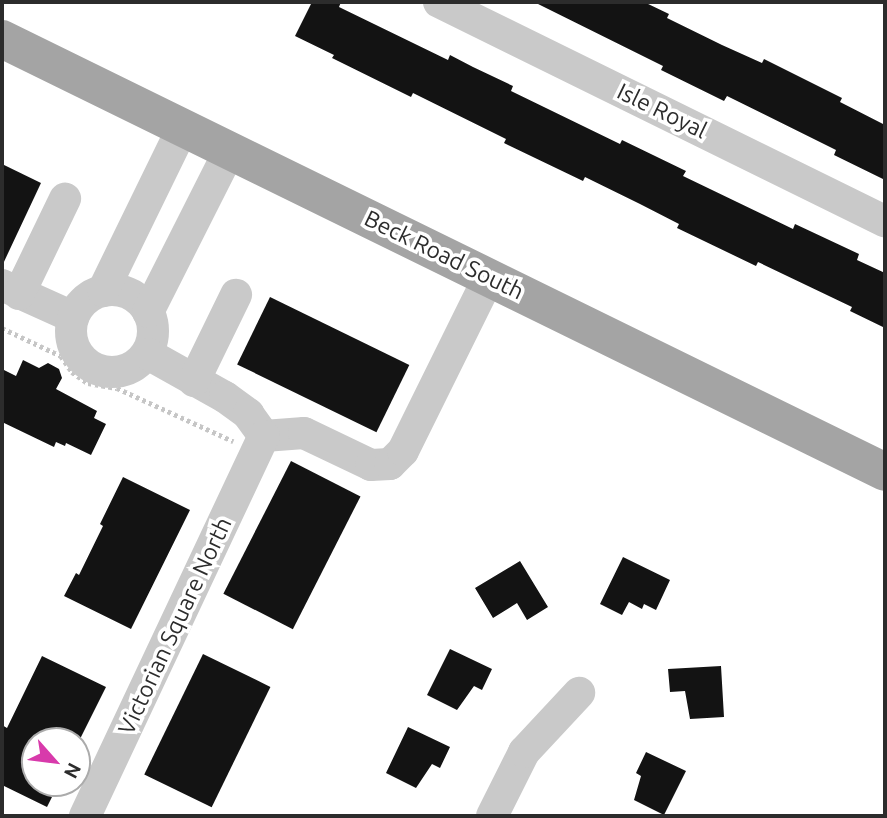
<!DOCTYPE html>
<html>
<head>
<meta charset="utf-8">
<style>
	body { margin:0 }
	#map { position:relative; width:887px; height:818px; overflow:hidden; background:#fff; font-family:Ubuntu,sans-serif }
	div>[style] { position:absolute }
	.building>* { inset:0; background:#131313; transform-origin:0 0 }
	.path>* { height:4.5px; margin-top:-2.25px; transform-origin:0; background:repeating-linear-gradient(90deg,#c6c6c6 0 3.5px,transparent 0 7px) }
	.minor>* { height:32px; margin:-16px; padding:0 16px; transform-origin:16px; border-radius:16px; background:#c9c9c9 }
	.minor>.ring { margin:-16px; padding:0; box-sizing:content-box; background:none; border:32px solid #c9c9c9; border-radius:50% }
	.major>* { height:38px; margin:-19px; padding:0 19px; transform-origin:19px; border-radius:19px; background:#a4a4a4 }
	span { translate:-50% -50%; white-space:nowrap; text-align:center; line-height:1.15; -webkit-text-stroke:7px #fff; paint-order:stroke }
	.street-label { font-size:23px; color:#2c2c2c }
	.frame { position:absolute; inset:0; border:4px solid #2c2c2c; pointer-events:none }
	.north { position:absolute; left:21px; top:727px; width:70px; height:70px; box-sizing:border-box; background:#fff; border:2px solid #ababab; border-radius:50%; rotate:118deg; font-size:19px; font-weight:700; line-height:28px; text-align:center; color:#2c2c2c }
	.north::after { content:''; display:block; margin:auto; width:24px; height:32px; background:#d83aab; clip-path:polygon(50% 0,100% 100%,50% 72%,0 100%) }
</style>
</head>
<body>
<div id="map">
	<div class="building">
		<i style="clip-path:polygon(312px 2px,341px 2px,339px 7px,448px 60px,450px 55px,473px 67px,513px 86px,511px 91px,620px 144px,622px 140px,686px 171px,683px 176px,793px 229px,795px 224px,859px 254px,857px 260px,885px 273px,885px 328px,850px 311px,852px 307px,758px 262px,756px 266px,677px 228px,679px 224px,640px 204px,585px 177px,583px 181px,504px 143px,506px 139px,413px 93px,411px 97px,332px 58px,334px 55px,295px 36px)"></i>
		<i style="clip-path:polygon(534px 2px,644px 2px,669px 14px,667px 18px,722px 45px,762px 63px,764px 59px,842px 98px,840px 102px,885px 125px,885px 180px,834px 155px,836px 150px,727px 96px,724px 101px,661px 70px,663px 66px)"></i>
		<i style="clip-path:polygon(2px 164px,41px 183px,2px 266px)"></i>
		<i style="left:270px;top:297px;width:155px;height:75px;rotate:26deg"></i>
		<i style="clip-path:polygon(23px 360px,39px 368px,48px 363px,59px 369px,62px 378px,56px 389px,97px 411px,94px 418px,106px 424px,91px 455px,66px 443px,65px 446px,56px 442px,54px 447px,2px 422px,2px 369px,16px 376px)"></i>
		<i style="left:291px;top:461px;width:78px;height:149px;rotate:27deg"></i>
		<i style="clip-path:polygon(123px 477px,190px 510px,131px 629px,64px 596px,76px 573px,79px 575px,103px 526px,100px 524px)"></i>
		<i style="clip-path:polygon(623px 557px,670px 580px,656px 610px,644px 604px,642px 609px,629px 602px,622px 615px,600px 604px)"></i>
		<i style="clip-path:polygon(520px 561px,548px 607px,527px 620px,517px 603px,493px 618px,475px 588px)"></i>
		<i style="clip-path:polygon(450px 649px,492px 669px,482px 690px,474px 686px,457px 710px,427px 695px)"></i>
		<i style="left:203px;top:654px;width:75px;height:134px;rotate:26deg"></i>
		<i style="clip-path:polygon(42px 656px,106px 687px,79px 741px,35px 741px,35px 783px,59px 783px,47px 807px,2px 785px,2px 725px,7px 728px)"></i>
		<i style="clip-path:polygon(721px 666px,724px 717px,690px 719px,685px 691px,670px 692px,668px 669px)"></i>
		<i style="clip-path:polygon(408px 727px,450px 747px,440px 768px,432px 764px,416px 788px,386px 773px)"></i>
		<i style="clip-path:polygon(646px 752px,686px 771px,664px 815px,634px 800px,641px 776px,636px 773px)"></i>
	</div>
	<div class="path">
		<i style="left:2px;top:328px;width:65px;rotate:25.4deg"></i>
		<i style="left:61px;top:356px;width:19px;rotate:55deg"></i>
		<i style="left:72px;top:372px;width:19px;rotate:35deg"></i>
		<i style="left:88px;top:383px;width:29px;rotate:10deg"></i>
		<i style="left:117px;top:388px;width:128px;rotate:24.6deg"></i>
	</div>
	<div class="minor">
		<i style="left:439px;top:2px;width:497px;rotate:26.2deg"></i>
		<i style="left:2px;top:285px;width:78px;rotate:24.3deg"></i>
		<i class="ring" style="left:71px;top:290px;width:50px;height:50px"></i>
		<i style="left:103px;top:291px;width:182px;rotate:-64deg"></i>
		<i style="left:19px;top:294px;width:106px;rotate:-64.2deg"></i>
		<i style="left:148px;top:312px;width:182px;rotate:-63.2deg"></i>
		<i style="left:148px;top:354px;width:88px;rotate:29.2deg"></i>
		<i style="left:225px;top:397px;width:29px;rotate:36deg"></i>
		<i style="left:248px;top:414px;width:27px;rotate:54deg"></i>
		<i style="left:194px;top:381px;width:96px;rotate:-64deg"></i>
		<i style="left:264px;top:436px;width:40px;rotate:-4.3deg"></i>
		<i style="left:304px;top:433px;width:74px;rotate:25.5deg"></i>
		<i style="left:371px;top:465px;width:19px;rotate:-3deg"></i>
		<i style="left:390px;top:464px;width:18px;rotate:-45deg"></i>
		<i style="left:403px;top:451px;width:194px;rotate:-63.7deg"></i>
		<i style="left:85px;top:816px;width:420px;rotate:-64.8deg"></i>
		<i style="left:492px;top:816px;width:72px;rotate:-63.4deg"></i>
		<i style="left:524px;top:752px;width:81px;rotate:-47deg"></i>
	</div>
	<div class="major">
		<i style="left:2px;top:39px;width:983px;rotate:26.12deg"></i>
	</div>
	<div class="street-label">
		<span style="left:662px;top:111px;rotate:26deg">Isle Royal</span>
		<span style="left:444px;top:255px;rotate:26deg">Beck Road South</span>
		<span style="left:175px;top:626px;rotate:-65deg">Victorian Square North</span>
	</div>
	<div class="frame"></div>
	<div class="north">N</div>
</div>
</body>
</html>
